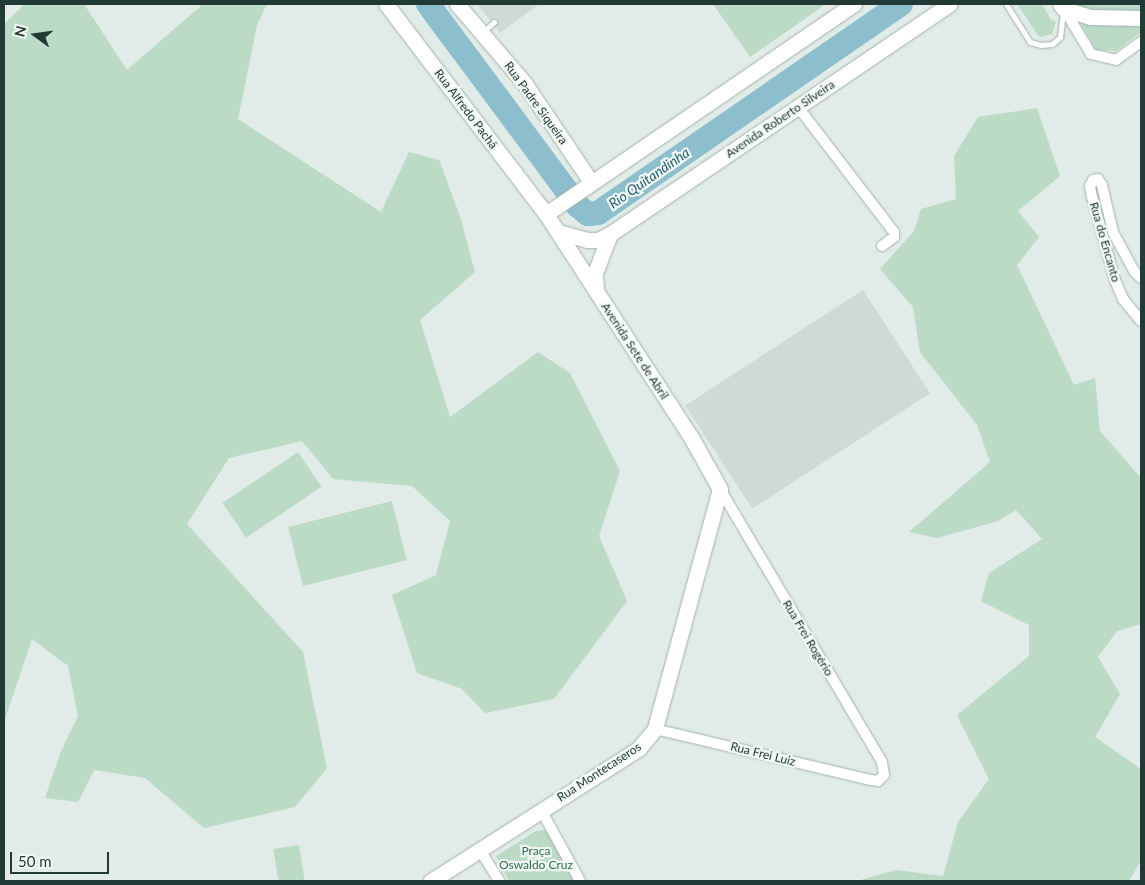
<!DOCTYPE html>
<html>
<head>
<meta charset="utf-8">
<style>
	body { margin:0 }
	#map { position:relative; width:1145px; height:885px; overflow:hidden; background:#e1ebe7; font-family:Lato,sans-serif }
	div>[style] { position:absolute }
	.built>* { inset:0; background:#cfdad6; transform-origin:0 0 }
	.green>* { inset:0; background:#bbdbc6; transform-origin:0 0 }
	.river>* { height:24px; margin:-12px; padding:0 12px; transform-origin:12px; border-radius:12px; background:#8cbecd }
	.roads { filter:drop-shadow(0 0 1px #a4b2ae) drop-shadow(0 0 1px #a4b2ae) }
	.service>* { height:5px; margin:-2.5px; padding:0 2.5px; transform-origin:2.5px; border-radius:2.5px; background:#fff }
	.minor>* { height:10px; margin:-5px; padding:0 5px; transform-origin:5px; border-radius:5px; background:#fff }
	.secondary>* { height:15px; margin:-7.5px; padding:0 7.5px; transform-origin:7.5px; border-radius:7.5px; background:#fff }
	span { translate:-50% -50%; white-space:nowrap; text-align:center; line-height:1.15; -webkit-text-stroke:4.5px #f1f7f5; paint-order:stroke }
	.street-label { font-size:12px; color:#223a35 }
	.park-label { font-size:12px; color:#2f6e4c }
	.water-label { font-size:14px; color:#205f72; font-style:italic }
	.frame { position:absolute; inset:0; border:5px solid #223a35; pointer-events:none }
	.north { position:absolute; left:10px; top:10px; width:50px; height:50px; -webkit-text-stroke:4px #f1f7f5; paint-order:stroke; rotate:284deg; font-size:14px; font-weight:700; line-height:20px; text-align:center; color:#223a35 }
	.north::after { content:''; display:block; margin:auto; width:18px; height:22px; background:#223a35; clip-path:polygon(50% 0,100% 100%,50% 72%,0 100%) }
	.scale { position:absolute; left:10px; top:852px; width:99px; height:22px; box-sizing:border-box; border:2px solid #223a35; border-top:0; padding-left:6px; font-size:15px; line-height:18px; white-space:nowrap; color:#223a35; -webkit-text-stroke:4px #f1f7f5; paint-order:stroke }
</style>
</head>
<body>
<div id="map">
	<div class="built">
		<i style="clip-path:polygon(477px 4px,539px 4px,500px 33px)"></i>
		<i style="left:863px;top:290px;width:123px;height:212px;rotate:57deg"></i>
	</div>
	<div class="green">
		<i style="clip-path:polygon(25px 4px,84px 4px,127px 70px,203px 4px,267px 4px,257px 25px,238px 119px,381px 212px,409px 152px,439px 160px,460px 216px,475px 272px,420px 320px,450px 417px,538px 352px,570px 373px,620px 471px,599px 536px,627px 601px,554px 699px,485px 713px,462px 689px,417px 673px,392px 595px,436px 575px,450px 521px,412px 486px,333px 479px,302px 441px,229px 458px,187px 524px,303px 652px,327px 768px,295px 807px,204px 828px,145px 778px,94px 770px,78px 802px,45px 798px,61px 751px,78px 716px,68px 666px,32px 639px,4px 722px,4px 24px)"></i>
		<i style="clip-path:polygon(713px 4px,826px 4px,750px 57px)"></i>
		<i style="clip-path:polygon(1010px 4px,1042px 4px,1051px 20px,1056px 22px,1052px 34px,1040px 37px,1036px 33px,1018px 5px)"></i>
		<i style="clip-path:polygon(1063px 4px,1141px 4px,1141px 17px,1112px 18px)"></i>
		<i style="clip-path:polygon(1078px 18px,1109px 26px,1141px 25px,1141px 32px,1116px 51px,1096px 50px)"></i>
		<i style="clip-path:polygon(1037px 108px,1060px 176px,1018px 211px,1039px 237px,1017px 265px,1074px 385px,1095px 378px,1100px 431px,1141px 478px,1141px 624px,1117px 631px,1098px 657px,1120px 694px,1095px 737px,1141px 769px,1141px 860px,1129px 881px,857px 881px,896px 870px,943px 876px,958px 822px,989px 779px,957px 715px,1029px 656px,1029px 625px,981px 601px,989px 573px,1042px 539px,1016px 510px,998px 521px,937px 538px,909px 532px,990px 462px,977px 425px,920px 352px,913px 307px,880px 269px,914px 231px,921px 209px,956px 199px,954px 156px,978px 117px)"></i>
		<i style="left:298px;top:452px;width:42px;height:91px;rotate:56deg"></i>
		<i style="left:392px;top:501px;width:61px;height:107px;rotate:76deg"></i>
		<i style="clip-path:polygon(545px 830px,557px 845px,576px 881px,509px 881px,496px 856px,536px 831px)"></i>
		<i style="left:299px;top:845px;width:36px;height:26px;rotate:81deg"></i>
	</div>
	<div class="river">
		<i style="left:428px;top:4px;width:252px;rotate:53.4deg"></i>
		<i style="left:578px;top:206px;width:13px;rotate:39deg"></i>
		<i style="left:588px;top:214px;width:10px;rotate:-6deg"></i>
		<i style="left:598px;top:213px;width:368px;rotate:-34.6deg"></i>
	</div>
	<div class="roads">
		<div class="service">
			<i style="left:1006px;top:4px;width:45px;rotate:57.7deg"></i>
			<i style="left:1030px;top:42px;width:11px;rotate:15deg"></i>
			<i style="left:1041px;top:45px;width:11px;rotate:-5deg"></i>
			<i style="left:1052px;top:44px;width:11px;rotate:-41deg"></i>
			<i style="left:1060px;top:37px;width:26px;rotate:-83deg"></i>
			<i style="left:483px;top:32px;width:15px;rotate:-42deg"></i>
		</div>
		<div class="minor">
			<i style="left:1064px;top:9px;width:52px;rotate:59deg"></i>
			<i style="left:1091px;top:54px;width:26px;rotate:13deg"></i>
			<i style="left:1116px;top:60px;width:31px;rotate:-36deg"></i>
			<i style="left:798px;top:107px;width:158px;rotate:52.5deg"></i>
			<i style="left:894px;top:232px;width:5px;rotate:90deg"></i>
			<i style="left:894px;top:237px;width:15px;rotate:143deg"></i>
			<i style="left:1141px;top:278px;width:10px;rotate:-135deg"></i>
			<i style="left:1134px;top:271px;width:44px;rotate:-118.3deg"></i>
			<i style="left:1113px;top:232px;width:48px;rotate:-103.2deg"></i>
			<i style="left:1102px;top:185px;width:7px;rotate:-124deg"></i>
			<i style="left:1098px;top:179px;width:5px;rotate:169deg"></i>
			<i style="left:1093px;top:180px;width:7px;rotate:117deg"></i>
			<i style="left:1090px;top:186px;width:11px;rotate:80deg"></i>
			<i style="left:1092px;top:197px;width:86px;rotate:74.5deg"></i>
			<i style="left:1115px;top:280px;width:21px;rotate:67deg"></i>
			<i style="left:1123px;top:299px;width:28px;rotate:51deg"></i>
			<i style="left:655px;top:729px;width:222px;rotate:13.3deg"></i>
			<i style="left:871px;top:780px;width:7px;rotate:8deg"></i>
			<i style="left:878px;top:781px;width:8px;rotate:-45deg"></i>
			<i style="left:884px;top:775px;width:13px;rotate:-99deg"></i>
			<i style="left:882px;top:762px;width:317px;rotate:-120.7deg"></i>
			<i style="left:541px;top:810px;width:81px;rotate:61.2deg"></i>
			<i style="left:480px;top:850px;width:36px;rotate:58deg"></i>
		</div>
		<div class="secondary">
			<i style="left:386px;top:4px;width:264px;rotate:52.7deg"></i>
			<i style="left:546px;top:214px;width:268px;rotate:57deg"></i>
			<i style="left:692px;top:439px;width:57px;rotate:60.8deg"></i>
			<i style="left:720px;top:489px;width:249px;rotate:105.2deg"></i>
			<i style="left:655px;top:729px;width:26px;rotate:130deg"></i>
			<i style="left:638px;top:749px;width:246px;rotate:147.5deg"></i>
			<i style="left:457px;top:4px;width:105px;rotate:49.6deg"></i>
			<i style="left:525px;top:84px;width:118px;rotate:56deg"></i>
			<i style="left:1060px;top:4px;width:6px;rotate:51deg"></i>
			<i style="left:1064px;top:9px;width:28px;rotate:17deg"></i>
			<i style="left:1091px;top:17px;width:50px;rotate:1.1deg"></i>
			<i style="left:546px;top:214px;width:373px;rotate:-34.3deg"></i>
			<i style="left:558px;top:232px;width:30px;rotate:15deg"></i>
			<i style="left:587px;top:240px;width:11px"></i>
			<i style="left:598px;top:240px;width:13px;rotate:-27deg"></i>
			<i style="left:610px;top:234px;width:410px;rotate:-34.1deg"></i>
			<i style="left:596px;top:289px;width:16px;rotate:-94deg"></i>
			<i style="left:595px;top:273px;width:42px;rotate:-69deg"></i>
		</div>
	</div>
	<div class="street-label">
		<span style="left:536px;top:103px;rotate:54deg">Rua Padre Siqueira</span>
		<span style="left:466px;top:109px;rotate:53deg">Rua Alfredo Pachá</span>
		<span style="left:780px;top:119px;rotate:-34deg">Avenida Roberto Silveira</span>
		<span style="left:1105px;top:242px;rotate:74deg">Rua do Encanto</span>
		<span style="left:635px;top:351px;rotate:57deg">Avenida Sete de Abril</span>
		<span style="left:808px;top:638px;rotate:59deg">Rua Frei Rogério</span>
		<span style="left:763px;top:754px;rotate:14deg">Rua Frei Luiz</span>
		<span style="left:599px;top:772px;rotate:-33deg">Rua Montecaseros</span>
	</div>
	<div class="park-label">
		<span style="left:536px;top:858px">Praça<br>Oswaldo Cruz</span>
	</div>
	<div class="water-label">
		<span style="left:649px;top:178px;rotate:-35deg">Rio Quitandinha</span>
	</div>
	<div class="frame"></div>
	<div class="north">N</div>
	<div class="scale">50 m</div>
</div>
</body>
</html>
